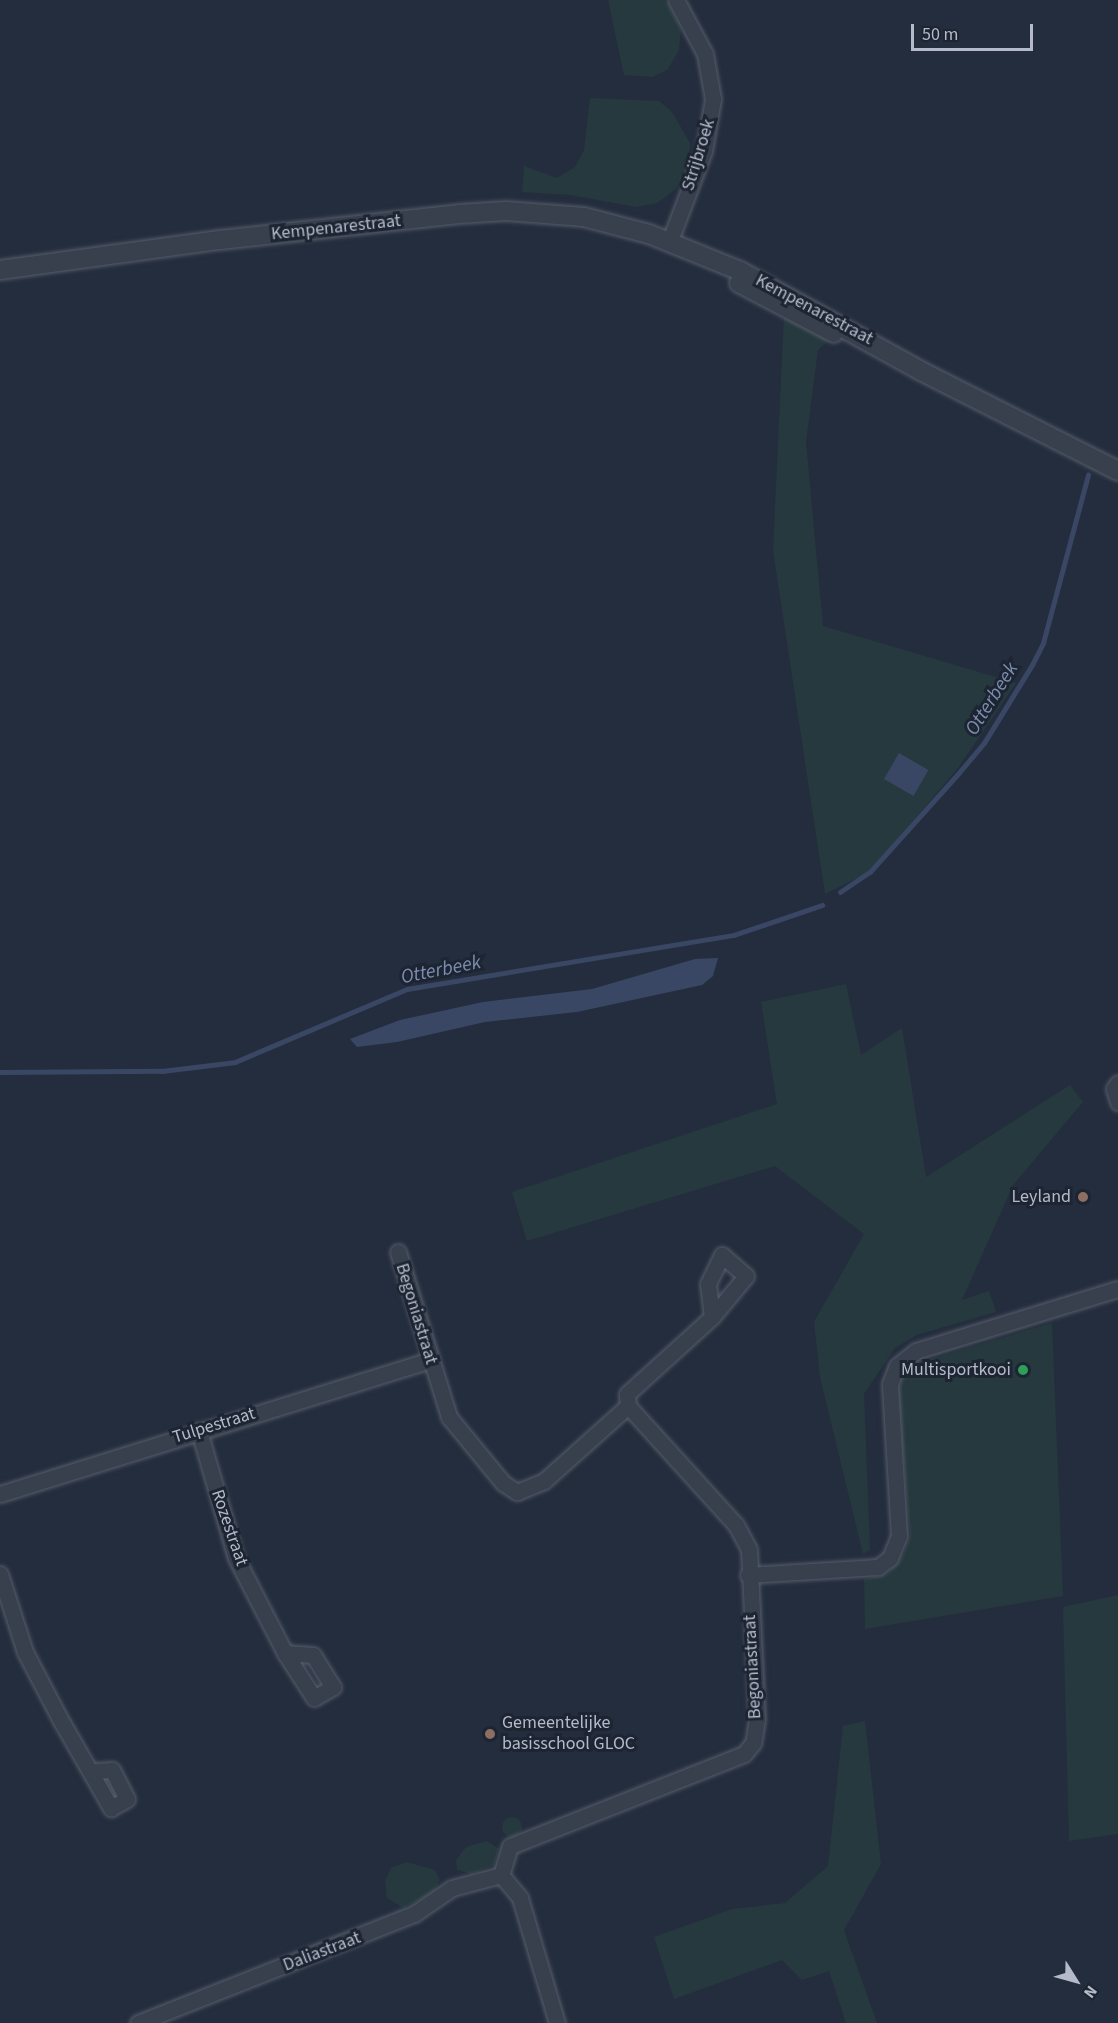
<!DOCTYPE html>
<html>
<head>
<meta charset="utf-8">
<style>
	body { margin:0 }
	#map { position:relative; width:1118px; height:2023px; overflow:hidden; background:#242d3d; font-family:"Source Sans 3",sans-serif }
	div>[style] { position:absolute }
	.green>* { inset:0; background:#26393e }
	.round { border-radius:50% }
	.water>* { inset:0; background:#394764; transform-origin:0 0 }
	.stream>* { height:4.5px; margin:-2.25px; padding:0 2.25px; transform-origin:2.25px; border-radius:2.25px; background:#394764 }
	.roads { filter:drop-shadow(0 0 2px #565d6b) drop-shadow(0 0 2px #565d6b) }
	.minor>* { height:15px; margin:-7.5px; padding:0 7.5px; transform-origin:7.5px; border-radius:7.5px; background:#383f4d }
	.tertiary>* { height:18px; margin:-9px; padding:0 9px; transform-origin:9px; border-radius:9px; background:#383f4d }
	.dots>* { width:16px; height:16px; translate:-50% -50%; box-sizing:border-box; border:3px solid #1d2432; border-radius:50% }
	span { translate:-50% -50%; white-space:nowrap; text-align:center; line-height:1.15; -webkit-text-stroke:6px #1d2432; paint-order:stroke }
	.street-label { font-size:18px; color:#b4bac9 }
	.poi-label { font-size:18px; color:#b4bac9 }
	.right { translate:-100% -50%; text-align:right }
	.left { translate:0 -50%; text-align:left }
	.water-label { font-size:20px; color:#7c8eb0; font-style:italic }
	.north { position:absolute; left:1046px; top:1951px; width:60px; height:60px; -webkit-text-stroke:4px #1d2432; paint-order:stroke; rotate:127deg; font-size:16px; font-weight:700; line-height:24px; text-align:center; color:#b4bac9 }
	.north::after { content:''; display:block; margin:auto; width:21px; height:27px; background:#b4bac9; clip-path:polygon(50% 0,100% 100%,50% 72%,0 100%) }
	.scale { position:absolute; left:911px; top:24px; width:122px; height:27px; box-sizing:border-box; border:3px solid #b4bac9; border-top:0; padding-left:8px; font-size:18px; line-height:21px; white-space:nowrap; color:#b4bac9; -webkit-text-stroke:4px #1d2432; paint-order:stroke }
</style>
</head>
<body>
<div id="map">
	<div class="green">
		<i style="clip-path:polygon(608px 0,666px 0,681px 28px,679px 50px,668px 69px,653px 77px,624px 75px)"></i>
		<i style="clip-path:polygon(590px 98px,659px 101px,672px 112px,690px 143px,689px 166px,676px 189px,657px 203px,636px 207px,571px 195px,522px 192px,524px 166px,557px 178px,575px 167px,584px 150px)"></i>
		<i style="clip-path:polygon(784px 317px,829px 339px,818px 350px,806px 442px,823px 626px,1016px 683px,958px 768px,870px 872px,825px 894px,773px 550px)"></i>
		<i style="clip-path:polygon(846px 984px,861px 1055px,902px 1028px,926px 1177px,1070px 1085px,1083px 1102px,1013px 1185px,962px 1300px,989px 1291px,996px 1312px,917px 1335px,895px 1348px,864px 1394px,870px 1550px,863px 1554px,820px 1377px,814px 1322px,864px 1234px,775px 1166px,527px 1241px,512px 1192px,777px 1104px,761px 1002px)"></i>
		<i style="clip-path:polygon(1052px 1323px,1063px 1596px,865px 1629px,864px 1579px,889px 1573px,904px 1553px,910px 1535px,898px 1391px,905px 1373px,918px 1363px)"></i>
		<i style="clip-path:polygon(1118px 1595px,1118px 1834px,1069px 1841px,1063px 1607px)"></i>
		<i style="clip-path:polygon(865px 1721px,881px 1864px,844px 1930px,877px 2023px,846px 2023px,829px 1971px,802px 1980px,782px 1960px,674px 1999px,654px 1937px,732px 1909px,785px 1903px,828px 1866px,843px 1726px)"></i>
		<i class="round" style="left:502px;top:1817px;width:20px;height:20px"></i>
		<i style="clip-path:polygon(487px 1841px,499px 1849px,494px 1865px,471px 1874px,457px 1870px,456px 1860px,466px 1847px)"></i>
		<i style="clip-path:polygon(407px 1862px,435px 1870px,440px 1880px,433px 1893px,403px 1908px,387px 1898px,385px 1881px,391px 1868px)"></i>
	</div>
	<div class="water">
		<i style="left:899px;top:753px;width:34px;height:30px;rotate:30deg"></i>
		<i style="clip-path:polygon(718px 958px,713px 976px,702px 985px,577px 1012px,485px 1022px,397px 1042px,357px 1047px,350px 1039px,400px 1020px,483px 1002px,592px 989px,695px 959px)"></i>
	</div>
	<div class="stream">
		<i style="left:840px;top:892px;width:36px;rotate:-34deg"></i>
		<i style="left:870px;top:872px;width:130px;rotate:-48.1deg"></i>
		<i style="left:957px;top:775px;width:42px;rotate:-49.8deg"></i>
		<i style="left:984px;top:743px;width:92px;rotate:-58.4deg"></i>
		<i style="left:1032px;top:665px;width:25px;rotate:-63deg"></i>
		<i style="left:1043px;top:643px;width:174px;rotate:-75deg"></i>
		<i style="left:0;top:1072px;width:162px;rotate:-0.4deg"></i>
		<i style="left:162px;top:1071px;width:74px;rotate:-7deg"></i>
		<i style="left:235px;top:1062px;width:187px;rotate:-23deg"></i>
		<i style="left:407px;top:989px;width:331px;rotate:-9.4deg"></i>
		<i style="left:734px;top:935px;width:93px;rotate:-18.8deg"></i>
	</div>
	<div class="roads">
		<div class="minor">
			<i style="left:669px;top:243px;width:98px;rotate:-69.2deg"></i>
			<i style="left:704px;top:151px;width:53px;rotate:-80.2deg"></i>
			<i style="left:713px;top:99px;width:46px;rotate:-100.1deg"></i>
			<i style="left:705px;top:54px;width:61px;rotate:-118.2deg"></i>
			<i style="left:1118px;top:1083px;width:7px;rotate:124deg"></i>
			<i style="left:1114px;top:1089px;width:14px;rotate:73deg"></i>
			<i style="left:398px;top:1252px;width:173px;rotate:72.8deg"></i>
			<i style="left:449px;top:1417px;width:85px;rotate:50.7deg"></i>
			<i style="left:503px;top:1483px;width:17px;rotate:33deg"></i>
			<i style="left:517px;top:1492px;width:29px;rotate:-22deg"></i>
			<i style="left:544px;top:1481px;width:113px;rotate:-41.8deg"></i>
			<i style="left:628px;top:1406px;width:161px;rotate:47.8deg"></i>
			<i style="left:736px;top:1525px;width:27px;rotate:62deg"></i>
			<i style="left:749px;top:1549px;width:170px;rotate:87.3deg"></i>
			<i style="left:757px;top:1719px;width:24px;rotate:99deg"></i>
			<i style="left:753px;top:1743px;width:14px;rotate:129deg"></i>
			<i style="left:744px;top:1754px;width:251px;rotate:158.5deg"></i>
			<i style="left:510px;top:1846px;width:30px;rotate:107deg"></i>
			<i style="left:628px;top:1406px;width:12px;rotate:-95deg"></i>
			<i style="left:627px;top:1394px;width:115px;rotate:-42.2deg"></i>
			<i style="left:712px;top:1317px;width:53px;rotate:-50.3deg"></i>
			<i style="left:746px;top:1276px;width:32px;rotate:-139deg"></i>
			<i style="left:722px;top:1255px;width:32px;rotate:116deg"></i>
			<i style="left:708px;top:1284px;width:33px;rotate:83deg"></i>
			<i style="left:199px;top:1431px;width:132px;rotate:73.8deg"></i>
			<i style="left:236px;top:1558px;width:107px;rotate:62.7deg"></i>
			<i style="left:285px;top:1653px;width:28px;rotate:4deg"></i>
			<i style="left:313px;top:1655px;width:38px;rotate:58deg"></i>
			<i style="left:333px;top:1687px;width:22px;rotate:150deg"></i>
			<i style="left:314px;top:1698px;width:54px;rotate:-122.8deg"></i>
			<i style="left:0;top:1494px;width:449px;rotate:-17.3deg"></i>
			<i style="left:0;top:1574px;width:82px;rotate:72.2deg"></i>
			<i style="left:25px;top:1652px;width:76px;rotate:62.4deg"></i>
			<i style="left:60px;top:1719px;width:103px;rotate:60.2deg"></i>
			<i style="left:111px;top:1808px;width:18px;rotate:-29deg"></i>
			<i style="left:127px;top:1799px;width:33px;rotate:-117deg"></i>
			<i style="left:112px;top:1770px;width:22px;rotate:177deg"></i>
			<i style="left:748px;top:1575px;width:130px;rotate:-3.5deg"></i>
			<i style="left:878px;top:1567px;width:15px;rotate:-37deg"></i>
			<i style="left:890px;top:1558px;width:24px;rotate:-68deg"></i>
			<i style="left:899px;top:1536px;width:152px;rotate:-93.4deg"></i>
			<i style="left:890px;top:1384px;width:19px;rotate:-69deg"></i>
			<i style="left:897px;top:1366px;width:24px;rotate:-38deg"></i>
			<i style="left:916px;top:1351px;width:211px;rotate:-17.1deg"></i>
			<i style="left:501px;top:1875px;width:30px;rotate:50deg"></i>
			<i style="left:520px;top:1898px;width:130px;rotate:73.5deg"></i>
			<i style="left:138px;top:2023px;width:297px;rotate:-21.6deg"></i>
			<i style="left:414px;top:1914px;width:46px;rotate:-34.4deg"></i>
			<i style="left:452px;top:1888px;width:51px;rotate:-14.9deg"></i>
		</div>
		<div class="tertiary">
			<i style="left:0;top:270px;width:222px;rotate:-7.8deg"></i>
			<i style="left:220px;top:240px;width:240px;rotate:-6.2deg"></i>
			<i style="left:459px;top:214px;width:47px;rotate:-3.7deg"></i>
			<i style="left:506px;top:211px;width:78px;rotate:4.4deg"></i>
			<i style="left:584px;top:217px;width:67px;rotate:14.7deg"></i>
			<i style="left:649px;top:234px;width:98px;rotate:22.1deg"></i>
			<i style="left:740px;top:271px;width:207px;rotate:28.9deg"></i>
			<i style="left:921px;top:371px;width:221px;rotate:26.9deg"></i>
			<i style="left:739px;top:283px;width:107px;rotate:27.8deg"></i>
		</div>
	</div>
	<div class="dots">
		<i style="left:1083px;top:1197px;background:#8d6e63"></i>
		<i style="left:1023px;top:1370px;background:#2e9e5b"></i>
		<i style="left:490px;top:1734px;background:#8d6e63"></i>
	</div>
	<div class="street-label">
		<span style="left:699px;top:155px;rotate:-73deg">Strijbroek</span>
		<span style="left:336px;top:228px;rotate:-6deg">Kempenarestraat</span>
		<span style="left:814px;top:310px;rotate:28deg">Kempenarestraat</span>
		<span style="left:416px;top:1314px;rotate:73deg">Begoniastraat</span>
		<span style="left:214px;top:1426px;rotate:-17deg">Tulpestraat</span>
		<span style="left:229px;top:1528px;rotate:71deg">Rozestraat</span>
		<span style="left:753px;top:1667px;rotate:-93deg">Begoniastraat</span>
		<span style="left:322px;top:1952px;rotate:-21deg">Daliastraat</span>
	</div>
	<div class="poi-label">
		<span class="right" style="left:1071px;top:1197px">Leyland</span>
		<span class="right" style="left:1011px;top:1370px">Multisportkooi</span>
		<span class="left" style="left:502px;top:1734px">Gemeentelijke<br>basisschool GLOC</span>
	</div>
	<div class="water-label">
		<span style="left:992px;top:699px;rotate:-58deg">Otterbeek</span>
		<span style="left:441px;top:970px;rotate:-11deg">Otterbeek</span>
	</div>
	<div class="north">N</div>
	<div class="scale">50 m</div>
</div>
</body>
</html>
